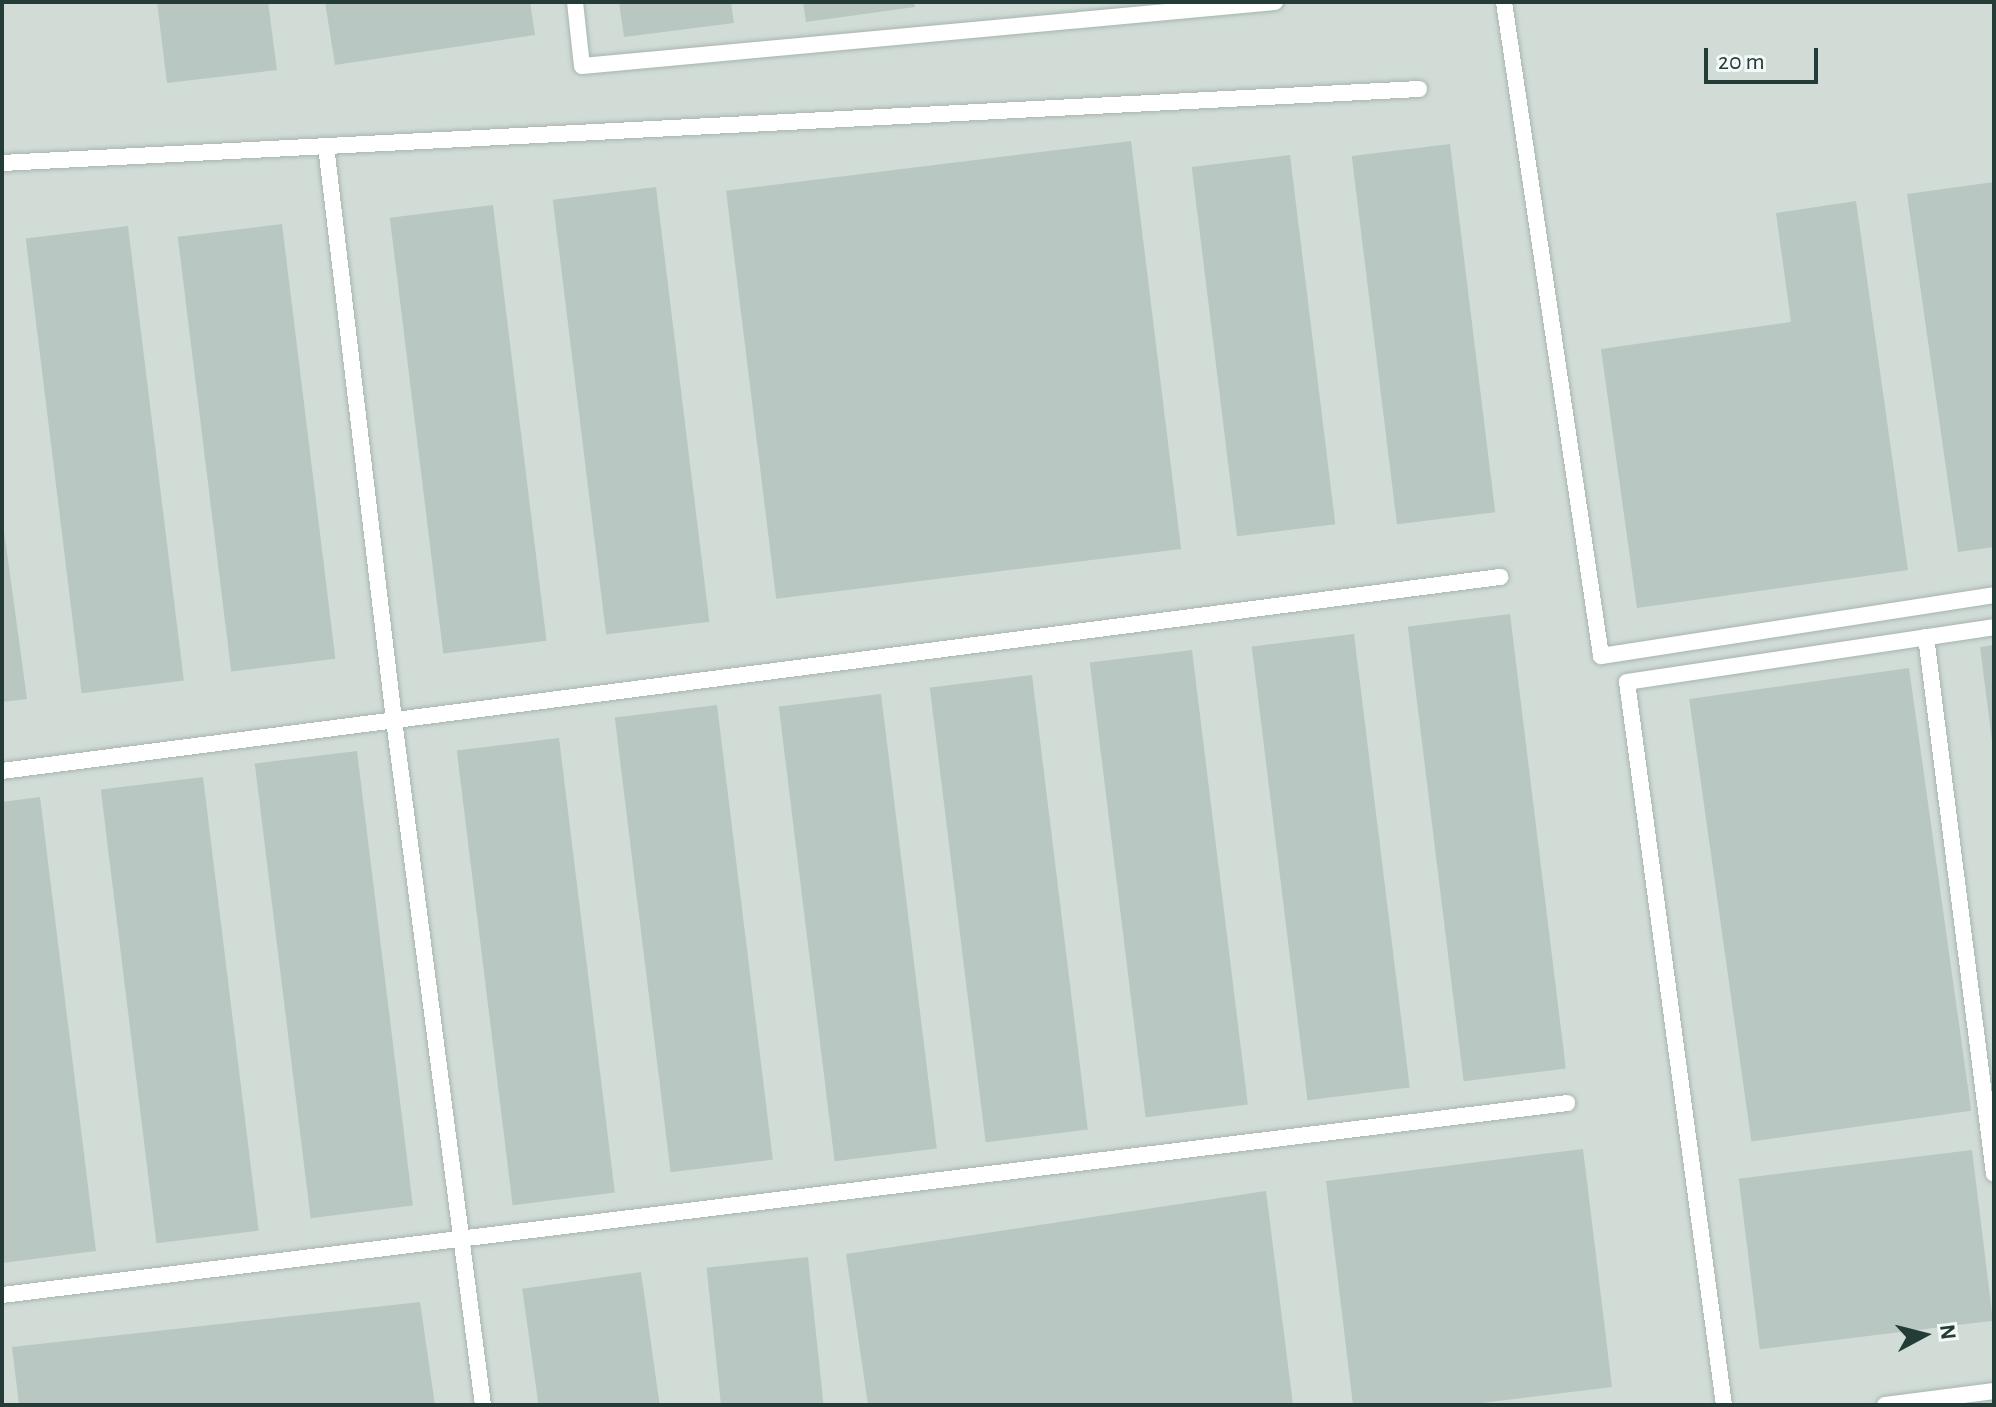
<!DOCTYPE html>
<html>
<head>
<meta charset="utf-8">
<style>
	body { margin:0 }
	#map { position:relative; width:1996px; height:1407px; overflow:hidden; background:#e3ece8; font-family:"Alegreya Sans",sans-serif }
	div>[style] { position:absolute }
	.built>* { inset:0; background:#d1dcd7; transform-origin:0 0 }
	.building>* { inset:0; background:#b8c7c1; transform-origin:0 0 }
	.roads { filter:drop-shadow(0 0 2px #a6b4af) drop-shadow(0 0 2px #a6b4af) }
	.service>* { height:16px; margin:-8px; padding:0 8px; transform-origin:8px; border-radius:8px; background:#fff }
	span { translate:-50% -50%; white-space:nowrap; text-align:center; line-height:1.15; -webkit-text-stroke:6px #f3f9f6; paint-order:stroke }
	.frame { position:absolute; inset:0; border:4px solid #233c37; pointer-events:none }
	.north { position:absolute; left:1884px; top:1295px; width:80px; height:80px; -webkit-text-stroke:6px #f3f9f6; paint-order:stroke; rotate:83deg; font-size:22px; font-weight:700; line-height:32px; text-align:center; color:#233c37 }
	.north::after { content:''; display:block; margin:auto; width:28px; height:36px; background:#233c37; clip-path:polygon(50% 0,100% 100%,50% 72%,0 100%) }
	.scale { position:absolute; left:1704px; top:48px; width:114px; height:36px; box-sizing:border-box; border:4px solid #233c37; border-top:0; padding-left:10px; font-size:24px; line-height:28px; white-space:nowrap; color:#233c37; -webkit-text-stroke:6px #f3f9f6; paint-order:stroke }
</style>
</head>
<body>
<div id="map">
	<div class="built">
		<i style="left:2px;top:2px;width:1992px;height:1403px"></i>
	</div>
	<div class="building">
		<i style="clip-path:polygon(157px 2px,268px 2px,277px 70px,167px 83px)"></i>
		<i style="clip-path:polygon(325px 2px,530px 2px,535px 35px,335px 65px)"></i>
		<i style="clip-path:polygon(619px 2px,731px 2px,734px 23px,624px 37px)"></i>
		<i style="clip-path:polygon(803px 2px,914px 2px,915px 7px,806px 22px)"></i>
		<i style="left:1131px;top:141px;width:411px;height:408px;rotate:83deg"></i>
		<i style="left:1450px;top:144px;width:371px;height:99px;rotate:83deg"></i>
		<i style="left:1290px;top:155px;width:372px;height:99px;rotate:83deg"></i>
		<i style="clip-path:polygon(1994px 182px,1994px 547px,1958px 552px,1907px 194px)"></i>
		<i style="left:656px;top:187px;width:438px;height:104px;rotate:83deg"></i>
		<i style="clip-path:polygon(1856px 201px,1908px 570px,1637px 608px,1601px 349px,1791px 322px,1776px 213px)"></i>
		<i style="left:493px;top:205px;width:439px;height:104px;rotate:83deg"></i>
		<i style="left:282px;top:224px;width:438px;height:105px;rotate:83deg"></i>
		<i style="left:128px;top:226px;width:458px;height:103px;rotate:83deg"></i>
		<i style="clip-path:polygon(2px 516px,27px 699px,2px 702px)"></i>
		<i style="left:1510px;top:614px;width:458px;height:103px;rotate:83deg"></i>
		<i style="left:1354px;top:634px;width:457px;height:103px;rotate:83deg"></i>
		<i style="clip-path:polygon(1994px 645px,1994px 741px,1992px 741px,1980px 647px)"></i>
		<i style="left:1192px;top:650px;width:458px;height:103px;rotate:83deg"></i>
		<i style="left:1909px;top:668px;width:447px;height:222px;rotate:82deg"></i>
		<i style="left:1032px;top:675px;width:458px;height:103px;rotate:83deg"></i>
		<i style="left:881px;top:694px;width:458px;height:103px;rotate:83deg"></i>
		<i style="left:717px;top:705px;width:458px;height:103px;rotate:83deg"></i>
		<i style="left:559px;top:738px;width:458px;height:103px;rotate:83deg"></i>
		<i style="left:357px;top:751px;width:458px;height:103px;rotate:83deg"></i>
		<i style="left:203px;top:777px;width:457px;height:103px;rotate:83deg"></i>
		<i style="clip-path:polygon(40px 797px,96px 1251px,2px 1263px,2px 802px)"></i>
		<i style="clip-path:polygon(1583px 1149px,1612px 1387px,1466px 1405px,1353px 1405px,1326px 1181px)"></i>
		<i style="left:1972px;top:1150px;width:172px;height:235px;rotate:83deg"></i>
		<i style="clip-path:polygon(1266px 1191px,1293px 1405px,868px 1405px,846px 1254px)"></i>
		<i style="left:808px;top:1257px;width:149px;height:102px;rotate:84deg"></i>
		<i style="left:641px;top:1272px;width:134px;height:120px;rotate:82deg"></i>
		<i style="clip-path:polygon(420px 1302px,435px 1405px,19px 1405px,12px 1347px)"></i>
	</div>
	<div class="roads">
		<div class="service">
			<i style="left:575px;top:2px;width:64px;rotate:83.8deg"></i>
			<i style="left:582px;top:66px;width:696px;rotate:-5.28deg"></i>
			<i style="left:1504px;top:2px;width:661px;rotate:81.56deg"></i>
			<i style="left:1601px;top:656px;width:398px;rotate:-8.8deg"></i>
			<i style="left:326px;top:146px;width:578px;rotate:83.24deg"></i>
			<i style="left:394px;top:720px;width:691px;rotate:82.6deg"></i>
			<i style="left:2px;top:163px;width:1419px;rotate:-2.99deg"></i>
			<i style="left:1926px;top:637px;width:541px;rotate:82.78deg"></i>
			<i style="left:2px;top:771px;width:1511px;rotate:-7.38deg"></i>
			<i style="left:2px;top:1295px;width:1577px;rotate:-6.99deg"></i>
			<i style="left:1724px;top:1405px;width:729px;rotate:-97.64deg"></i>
			<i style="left:1627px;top:682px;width:371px;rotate:-8.5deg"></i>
			<i style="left:1885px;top:1405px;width:110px;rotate:-7.3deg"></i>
		</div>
	</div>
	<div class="frame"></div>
	<div class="north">N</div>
	<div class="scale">20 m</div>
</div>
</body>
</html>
